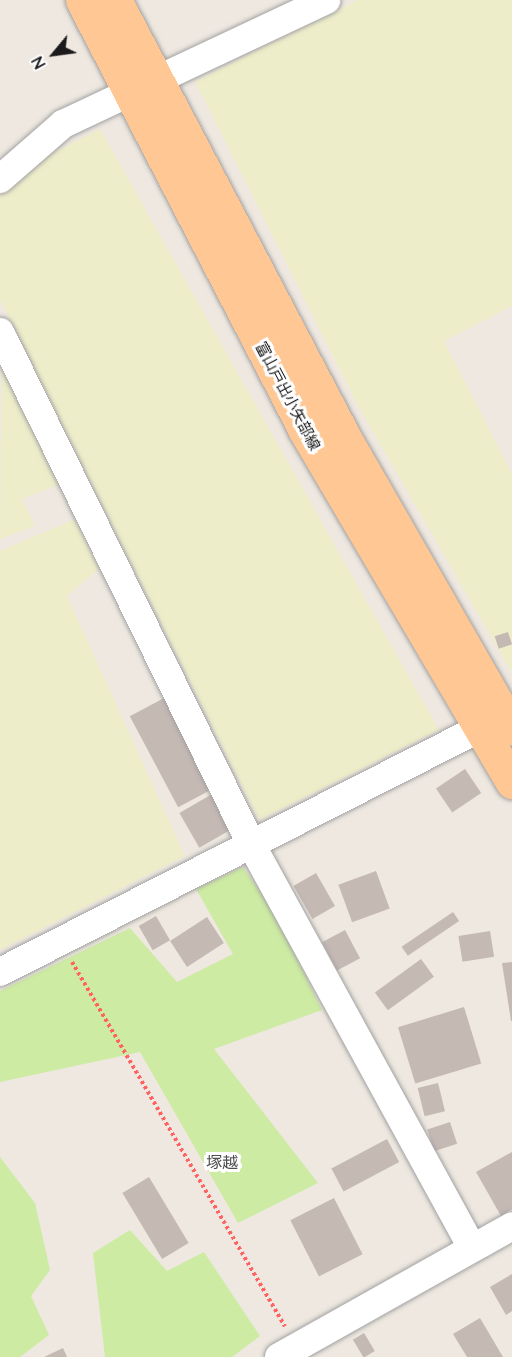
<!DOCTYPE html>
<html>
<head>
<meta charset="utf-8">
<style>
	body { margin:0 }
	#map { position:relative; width:512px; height:1357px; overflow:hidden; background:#eee8e0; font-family:Quicksand,"Noto Sans JP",sans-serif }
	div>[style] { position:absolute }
	.farmland>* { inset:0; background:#eeedca }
	.grass>* { inset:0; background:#cdeba3 }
	.building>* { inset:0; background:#c5b9b4; transform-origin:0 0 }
	.path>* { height:4px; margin-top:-2px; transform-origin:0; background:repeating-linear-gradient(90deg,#ff6260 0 3px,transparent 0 6px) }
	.roads { filter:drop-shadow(0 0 2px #a2a2a2) drop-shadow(0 0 2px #a2a2a2) }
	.minor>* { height:28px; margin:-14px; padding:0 14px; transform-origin:14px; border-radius:14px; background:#fff }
	.major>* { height:33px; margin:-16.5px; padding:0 16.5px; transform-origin:16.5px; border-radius:16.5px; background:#ffc794 }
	span { translate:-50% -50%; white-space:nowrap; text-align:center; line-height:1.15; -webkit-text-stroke:6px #fff; paint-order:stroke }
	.street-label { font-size:15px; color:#1b1b1b }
	.neighbourhood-label { font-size:16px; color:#4e4e4e }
	.north { position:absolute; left:24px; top:24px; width:60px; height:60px; -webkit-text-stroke:4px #fff; paint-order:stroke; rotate:241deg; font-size:16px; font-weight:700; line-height:24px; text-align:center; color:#1b1b1b }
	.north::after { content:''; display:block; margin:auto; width:21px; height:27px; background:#1b1b1b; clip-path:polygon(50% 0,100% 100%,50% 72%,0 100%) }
</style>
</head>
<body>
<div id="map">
	<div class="farmland">
		<i style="clip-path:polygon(357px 0,512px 0,512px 306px,444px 341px,512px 474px,512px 673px,357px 404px,195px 81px)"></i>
		<i style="clip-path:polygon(100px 129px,439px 730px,259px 820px,0 300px,0 196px,33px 163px)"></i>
		<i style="clip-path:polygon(2px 369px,12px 375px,65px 482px,22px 499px,35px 526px,0 539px)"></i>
		<i style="clip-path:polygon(75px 519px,99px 569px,67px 596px,185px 856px,0 950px,0 551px)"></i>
	</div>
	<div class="grass">
		<i style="clip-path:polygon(243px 867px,275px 913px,322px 1010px,214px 1049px,318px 1183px,238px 1223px,140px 1052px,0 1082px,0 991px,130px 928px,177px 982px,233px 954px,196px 889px)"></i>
		<i style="clip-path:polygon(0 1157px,35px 1203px,50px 1270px,31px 1296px,49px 1335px,20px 1357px,0 1357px)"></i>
		<i style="clip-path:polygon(130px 1230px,167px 1271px,204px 1252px,260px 1336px,232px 1357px,105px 1357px,93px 1253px)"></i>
	</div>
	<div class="building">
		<i style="left:508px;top:632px;width:13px;height:14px;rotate:72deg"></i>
		<i style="left:166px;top:697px;width:103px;height:41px;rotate:62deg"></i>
		<i style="left:465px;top:769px;width:29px;height:35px;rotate:56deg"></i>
		<i style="left:214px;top:793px;width:40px;height:40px;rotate:60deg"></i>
		<i style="left:376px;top:871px;width:40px;height:40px;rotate:70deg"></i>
		<i style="left:316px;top:873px;width:38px;height:26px;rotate:60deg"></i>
		<i style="left:453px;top:912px;width:11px;height:62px;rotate:56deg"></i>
		<i style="left:156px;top:916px;width:28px;height:20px;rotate:60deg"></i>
		<i style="left:207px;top:917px;width:31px;height:44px;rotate:57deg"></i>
		<i style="left:345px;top:930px;width:32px;height:26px;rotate:62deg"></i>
		<i style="left:490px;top:931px;width:26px;height:32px;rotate:81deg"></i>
		<i style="left:421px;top:959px;width:22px;height:57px;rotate:54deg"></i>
		<i style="clip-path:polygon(512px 962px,512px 1021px,511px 1021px,502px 963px)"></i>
		<i style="left:464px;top:1007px;width:59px;height:69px;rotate:73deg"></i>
		<i style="left:438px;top:1083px;width:29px;height:21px;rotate:76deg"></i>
		<i style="left:450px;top:1122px;width:23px;height:24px;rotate:72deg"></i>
		<i style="left:387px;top:1139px;width:26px;height:63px;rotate:62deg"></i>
		<i style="clip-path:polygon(512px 1152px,512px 1209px,501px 1216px,476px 1172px)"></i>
		<i style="left:149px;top:1177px;width:77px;height:31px;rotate:59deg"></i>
		<i style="left:334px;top:1198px;width:63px;height:49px;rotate:63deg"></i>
		<i style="clip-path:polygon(512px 1274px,512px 1311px,506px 1315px,490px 1287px)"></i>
		<i style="clip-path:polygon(480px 1318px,503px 1357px,467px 1357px,453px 1334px)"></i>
		<i style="left:364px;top:1333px;width:21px;height:13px;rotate:59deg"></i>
		<i style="clip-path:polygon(63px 1348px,67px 1357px,44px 1357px)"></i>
	</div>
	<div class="path">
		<i style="left:72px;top:962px;width:422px;rotate:59.7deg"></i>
	</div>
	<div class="roads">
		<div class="minor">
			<i style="left:0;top:179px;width:84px;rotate:-41.1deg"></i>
			<i style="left:63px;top:124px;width:291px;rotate:-25.2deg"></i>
			<i style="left:0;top:332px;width:570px;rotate:63.88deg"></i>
			<i style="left:251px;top:844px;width:460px;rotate:61.3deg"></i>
			<i style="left:0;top:972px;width:561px;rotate:-26.93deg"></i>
			<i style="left:279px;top:1357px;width:267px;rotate:-29.3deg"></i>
		</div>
		<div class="major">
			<i style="left:82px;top:0;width:483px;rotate:62.6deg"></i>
			<i style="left:304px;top:429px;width:410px;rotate:59.5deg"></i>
			<i style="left:115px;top:0;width:489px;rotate:62.3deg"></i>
			<i style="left:342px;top:433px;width:341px;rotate:60.1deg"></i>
		</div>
	</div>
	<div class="street-label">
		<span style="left:288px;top:396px;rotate:62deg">富山戸出小矢部線</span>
	</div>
	<div class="neighbourhood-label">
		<span style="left:222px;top:1162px">塚越</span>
	</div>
	<div class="north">N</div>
</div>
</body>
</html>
